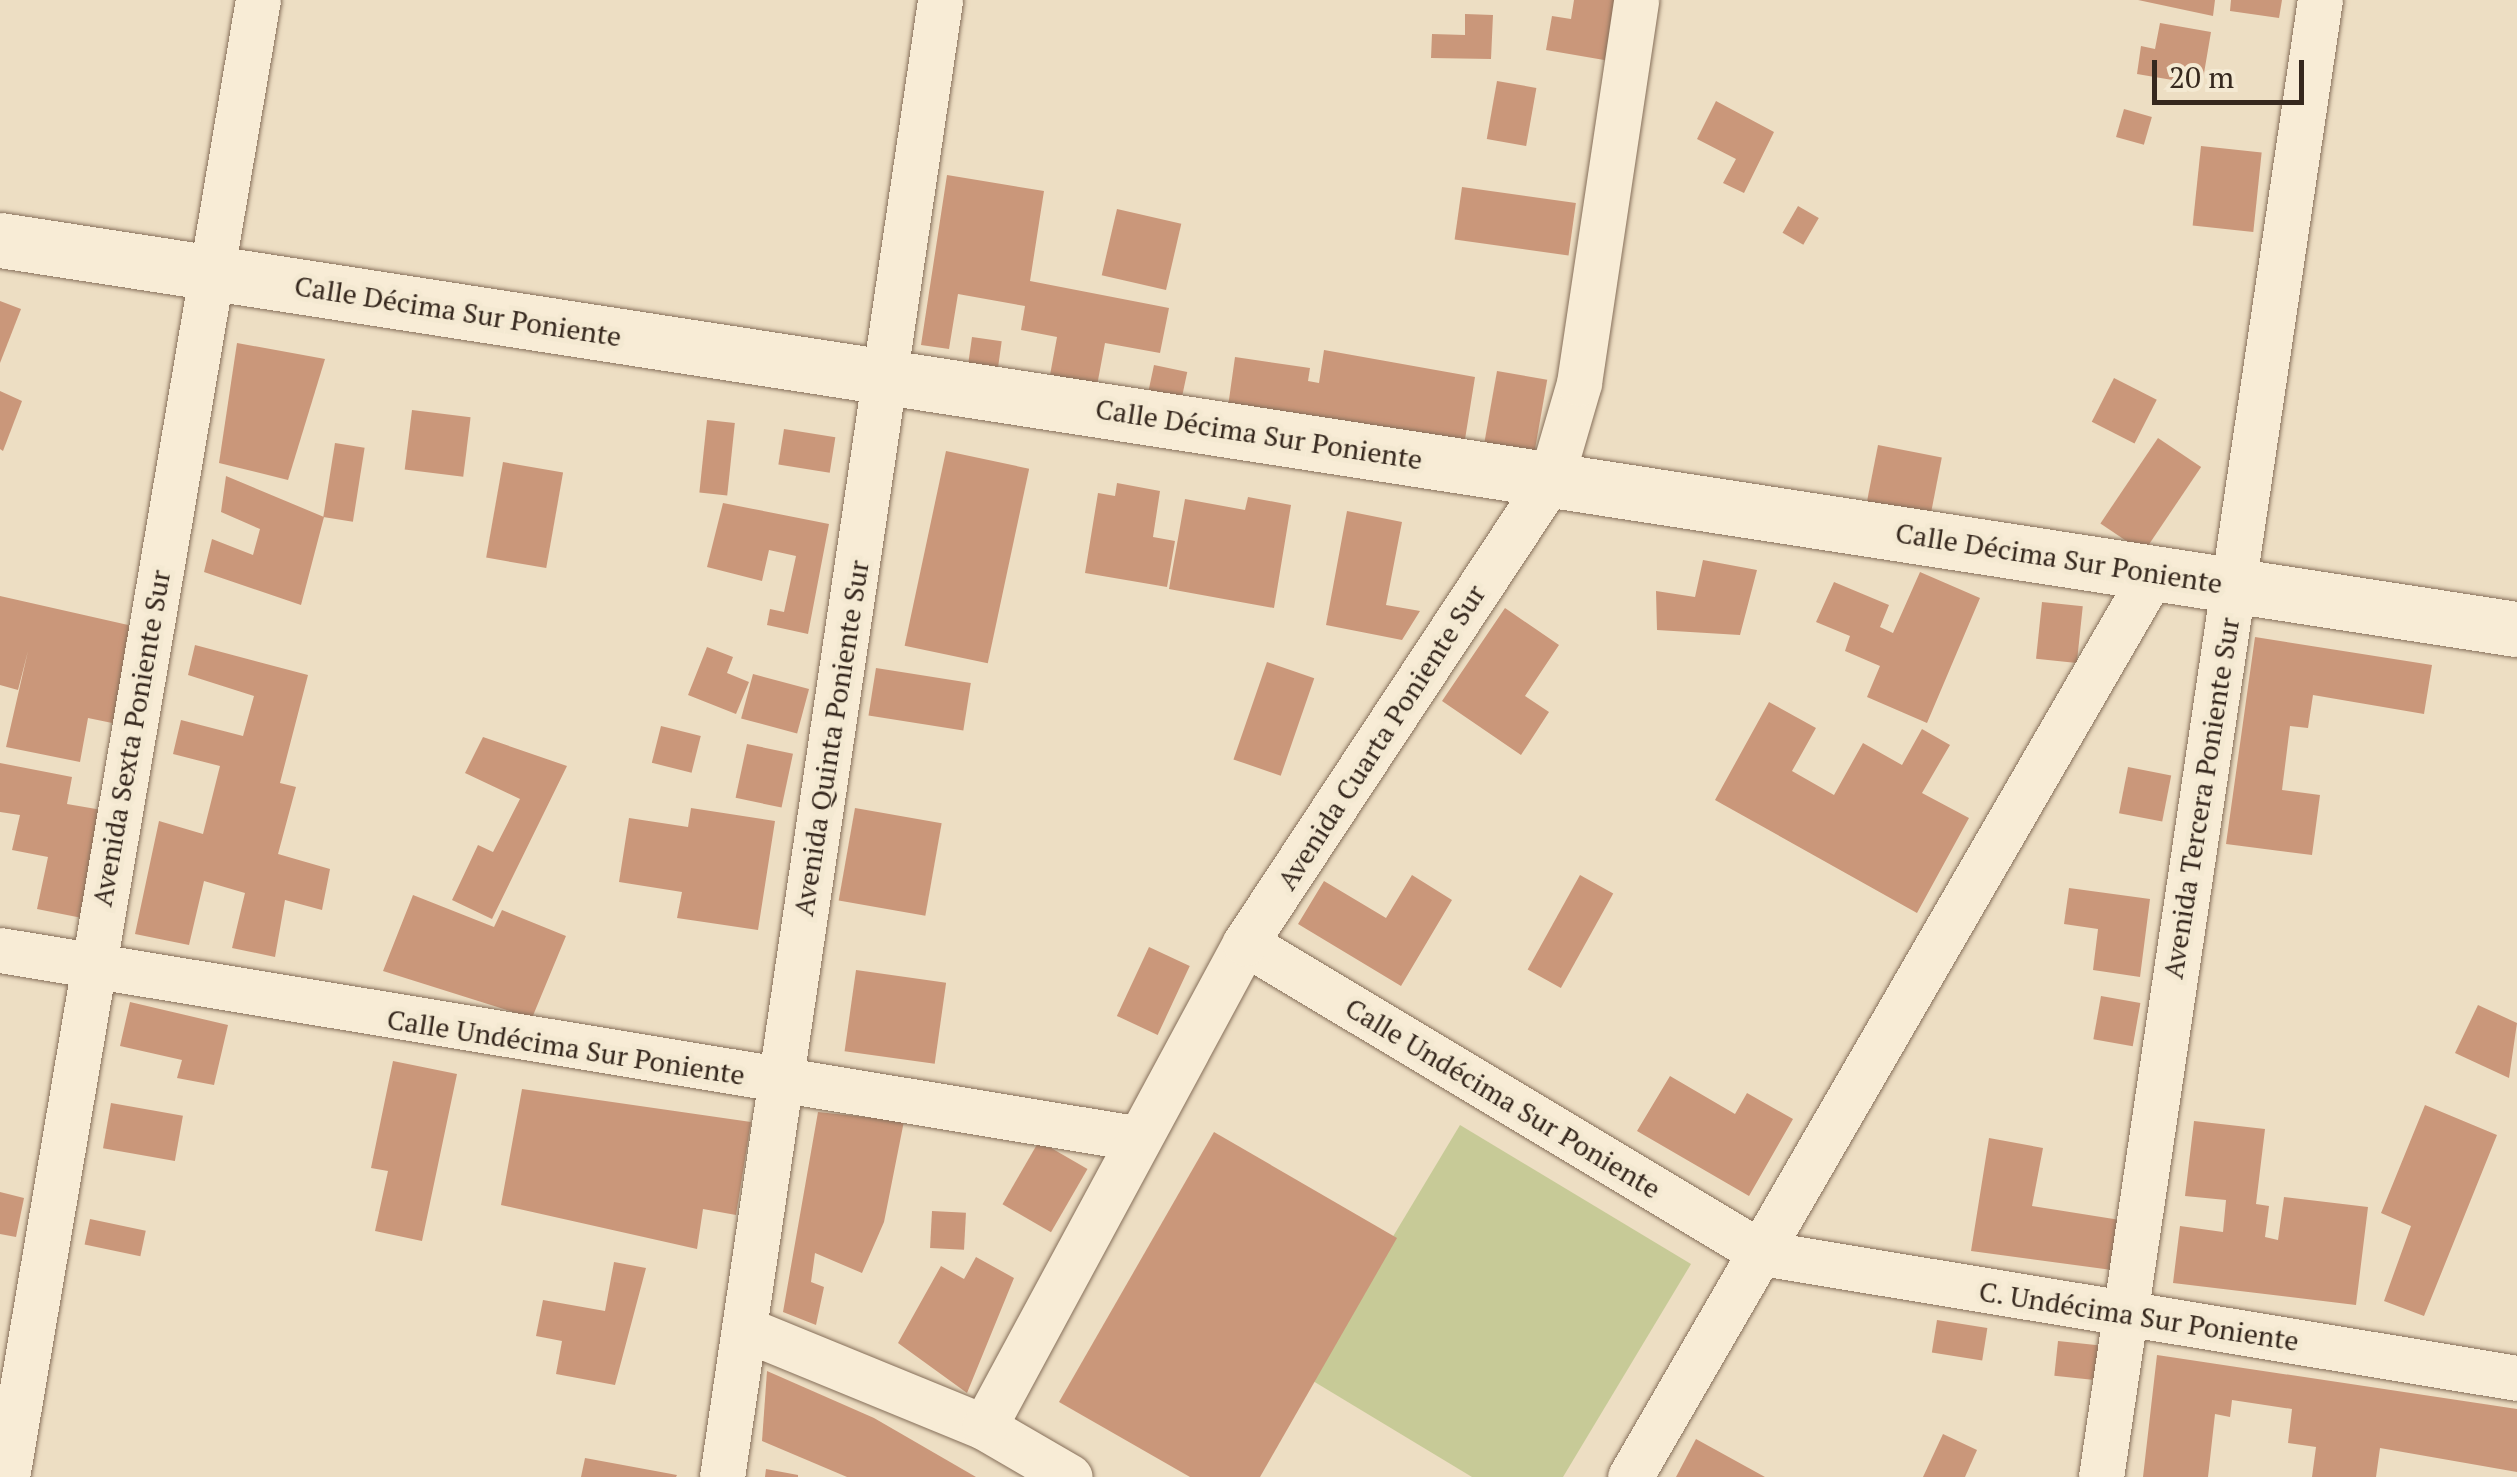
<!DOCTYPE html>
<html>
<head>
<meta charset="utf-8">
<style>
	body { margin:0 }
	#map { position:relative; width:2517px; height:1477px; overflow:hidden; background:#eddec3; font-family:"PT Serif",serif }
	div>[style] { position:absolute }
	.green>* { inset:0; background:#c7ca97 }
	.building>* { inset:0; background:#ca977a; transform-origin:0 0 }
	.roads { filter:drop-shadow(0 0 2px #866f5a) drop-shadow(0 0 2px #866f5a) }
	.minor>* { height:45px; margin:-22.5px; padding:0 22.5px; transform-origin:22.5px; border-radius:22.5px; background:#f8ecd6 }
	.tertiary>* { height:55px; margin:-27.5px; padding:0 27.5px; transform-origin:27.5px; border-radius:27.5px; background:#f8ecd6 }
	span { translate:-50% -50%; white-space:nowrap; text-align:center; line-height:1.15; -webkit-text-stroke:10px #f4e9d2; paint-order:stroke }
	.street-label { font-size:28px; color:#36281e }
	.scale { position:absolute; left:2152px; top:60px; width:152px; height:45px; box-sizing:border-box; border:5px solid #36281e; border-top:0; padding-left:12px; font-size:30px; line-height:35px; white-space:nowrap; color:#36281e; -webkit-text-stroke:8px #f4e9d2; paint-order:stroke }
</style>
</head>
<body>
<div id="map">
	<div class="green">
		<i style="clip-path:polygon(1460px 1125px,1691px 1264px,1563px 1477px,1472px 1477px,1308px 1378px)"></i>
	</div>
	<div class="building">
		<i style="clip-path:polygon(1574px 0,1621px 0,1610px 61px,1546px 50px,1552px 16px,1571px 19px)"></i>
		<i style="clip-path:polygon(2138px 0,2215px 0,2213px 16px)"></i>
		<i style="clip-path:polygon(2231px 0,2282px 0,2279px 18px,2230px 11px)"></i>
		<i style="clip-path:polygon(1465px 14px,1493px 15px,1491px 59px,1431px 58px,1432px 34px,1465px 35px)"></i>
		<i style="clip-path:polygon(2160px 23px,2211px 32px,2202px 85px,2137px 74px,2141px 46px,2155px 49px)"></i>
		<i style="left:1497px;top:81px;width:40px;height:59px;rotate:10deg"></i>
		<i style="clip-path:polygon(1716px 101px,1774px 132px,1744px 193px,1723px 183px,1736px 159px,1697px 139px)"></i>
		<i style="left:2124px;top:109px;width:29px;height:29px;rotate:16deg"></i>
		<i style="left:2201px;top:146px;width:61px;height:80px;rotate:6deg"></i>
		<i style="clip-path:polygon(947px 175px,1044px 191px,1030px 281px,1169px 308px,1160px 353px,1105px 343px,1093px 407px,1046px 397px,1057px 337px,1021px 330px,1025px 306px,958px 294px,949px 349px,921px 345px)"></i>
		<i style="left:1462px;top:187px;width:115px;height:53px;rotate:8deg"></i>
		<i style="left:1798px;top:206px;width:24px;height:31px;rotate:30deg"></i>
		<i style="left:1117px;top:209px;width:66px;height:68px;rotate:13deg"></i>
		<i style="clip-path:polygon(0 301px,21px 309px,0 363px)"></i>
		<i style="left:972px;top:337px;width:30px;height:52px;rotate:8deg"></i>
		<i style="clip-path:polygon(237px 343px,325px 359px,288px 480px,219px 463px)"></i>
		<i style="clip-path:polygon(1324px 350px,1475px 377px,1462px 458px,1226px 421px,1235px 357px,1310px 368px,1308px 381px,1319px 383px)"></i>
		<i style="left:1154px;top:365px;width:34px;height:50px;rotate:12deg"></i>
		<i style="left:1497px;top:371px;width:51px;height:83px;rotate:10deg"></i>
		<i style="left:2114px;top:378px;width:48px;height:49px;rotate:27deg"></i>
		<i style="clip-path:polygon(0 391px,22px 401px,3px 451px,0 449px)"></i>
		<i style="left:412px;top:410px;width:59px;height:60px;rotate:7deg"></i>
		<i style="left:707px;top:420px;width:28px;height:73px;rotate:6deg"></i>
		<i style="left:784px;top:429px;width:52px;height:36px;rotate:9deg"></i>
		<i style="left:2158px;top:438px;width:52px;height:103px;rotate:34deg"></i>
		<i style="left:335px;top:443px;width:30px;height:75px;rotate:9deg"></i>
		<i style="left:1878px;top:445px;width:65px;height:63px;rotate:11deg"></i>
		<i style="left:946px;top:451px;width:85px;height:199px;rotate:12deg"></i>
		<i style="left:503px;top:462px;width:61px;height:97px;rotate:10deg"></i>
		<i style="clip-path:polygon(226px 476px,324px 517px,301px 605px,204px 572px,212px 539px,253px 555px,260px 529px,221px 512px)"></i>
		<i style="clip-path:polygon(1117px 483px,1160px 491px,1153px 537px,1175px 541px,1167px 587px,1085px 573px,1098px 493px,1115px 496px)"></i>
		<i style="clip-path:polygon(1248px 497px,1291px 505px,1274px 608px,1169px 589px,1185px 499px,1245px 510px)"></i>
		<i style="clip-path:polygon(723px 503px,829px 524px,808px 634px,767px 625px,770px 609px,784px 612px,796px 556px,769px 550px,762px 581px,707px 567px)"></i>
		<i style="clip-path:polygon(1347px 511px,1402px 522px,1386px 605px,1420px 611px,1402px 640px,1326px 625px)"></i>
		<i style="clip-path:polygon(1703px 560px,1757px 570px,1740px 635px,1657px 630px,1656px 591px,1695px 597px)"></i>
		<i style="clip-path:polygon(1920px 572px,1980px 598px,1927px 723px,1867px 697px,1880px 666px,1845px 651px,1850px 636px,1816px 622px,1834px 582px,1889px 605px,1880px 627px,1893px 633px)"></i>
		<i style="clip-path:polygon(0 596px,137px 627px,117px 724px,88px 718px,80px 762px,6px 747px,28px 651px,18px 690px,0 685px)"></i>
		<i style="left:2042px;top:602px;width:41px;height:57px;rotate:6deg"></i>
		<i style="clip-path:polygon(1505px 608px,1559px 645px,1525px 696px,1549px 712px,1521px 755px,1442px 701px)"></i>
		<i style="clip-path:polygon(2255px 637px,2432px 665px,2424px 714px,2313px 695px,2308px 728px,2290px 726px,2282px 790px,2320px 795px,2312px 855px,2226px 844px)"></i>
		<i style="clip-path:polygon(195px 645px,308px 675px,280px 783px,296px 787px,278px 854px,330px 869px,322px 910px,285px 900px,275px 957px,232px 948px,245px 893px,204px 881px,189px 945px,135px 934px,159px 821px,203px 834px,220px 766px,173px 754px,181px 720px,243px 736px,254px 696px,188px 675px)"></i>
		<i style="clip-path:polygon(707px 647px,733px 657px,727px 673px,749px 682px,736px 714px,688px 695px)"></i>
		<i style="left:1267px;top:662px;width:50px;height:103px;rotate:19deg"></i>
		<i style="left:876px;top:668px;width:96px;height:48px;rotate:9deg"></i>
		<i style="left:753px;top:674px;width:58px;height:46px;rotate:15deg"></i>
		<i style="clip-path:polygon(1769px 702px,1816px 728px,1792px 771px,1834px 795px,1863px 743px,1902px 765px,1922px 729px,1950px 745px,1922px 793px,1969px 818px,1917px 913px,1715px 800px)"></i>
		<i style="left:661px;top:726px;width:41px;height:38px;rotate:14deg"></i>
		<i style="clip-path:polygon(483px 737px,567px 766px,492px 919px,452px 900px,478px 845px,493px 852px,520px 799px,465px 773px)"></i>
		<i style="left:747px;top:744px;width:47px;height:55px;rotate:12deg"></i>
		<i style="clip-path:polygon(0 763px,72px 777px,67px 804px,102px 810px,82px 918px,37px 909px,48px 857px,12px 850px,20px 815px,0 812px)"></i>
		<i style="left:2128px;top:767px;width:44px;height:47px;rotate:11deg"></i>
		<i style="clip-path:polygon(691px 808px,775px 821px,758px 930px,677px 918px,682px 892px,619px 882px,629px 818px,688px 827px)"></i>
		<i style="left:855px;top:808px;width:88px;height:94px;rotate:10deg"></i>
		<i style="clip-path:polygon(1412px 875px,1452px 900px,1401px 986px,1298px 924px,1324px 881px,1386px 918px)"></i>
		<i style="left:1580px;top:875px;width:38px;height:108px;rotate:29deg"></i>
		<i style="clip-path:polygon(2069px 888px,2150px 899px,2140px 977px,2093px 970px,2098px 929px,2064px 924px)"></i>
		<i style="clip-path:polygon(413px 895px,494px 927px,502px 910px,566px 936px,532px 1018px,383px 971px)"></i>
		<i style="left:1149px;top:947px;width:45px;height:76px;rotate:25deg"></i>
		<i style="left:856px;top:970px;width:91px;height:82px;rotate:8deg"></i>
		<i style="left:2101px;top:996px;width:40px;height:44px;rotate:10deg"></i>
		<i style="clip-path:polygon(130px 1002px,228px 1025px,214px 1085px,177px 1078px,182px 1060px,120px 1046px)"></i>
		<i style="clip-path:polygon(2478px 1005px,2517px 1023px,2509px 1078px,2455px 1053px)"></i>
		<i style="clip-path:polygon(393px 1061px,457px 1074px,422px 1241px,375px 1231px,388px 1171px,371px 1168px)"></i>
		<i style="clip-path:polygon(1670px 1076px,1735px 1114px,1747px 1093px,1793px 1119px,1749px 1196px,1637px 1131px)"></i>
		<i style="clip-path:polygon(522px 1089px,751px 1122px,736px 1215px,703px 1209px,697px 1249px,501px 1205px)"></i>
		<i style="left:111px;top:1103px;width:73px;height:46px;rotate:10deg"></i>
		<i style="clip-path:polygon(2425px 1105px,2497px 1135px,2424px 1316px,2384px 1301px,2411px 1226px,2381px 1213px)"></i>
		<i style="clip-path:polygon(818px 1112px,904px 1121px,884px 1222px,862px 1273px,815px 1253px,811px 1282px,824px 1287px,816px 1325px,783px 1312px)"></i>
		<i style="clip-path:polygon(2194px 1121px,2265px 1129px,2256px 1204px,2269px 1206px,2265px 1237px,2278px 1240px,2284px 1197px,2368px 1207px,2356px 1305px,2173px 1283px,2180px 1226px,2223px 1232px,2226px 1200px,2185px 1196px)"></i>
		<i style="clip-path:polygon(1214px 1132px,1397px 1238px,1260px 1477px,1190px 1477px,1059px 1402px)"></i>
		<i style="clip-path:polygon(1989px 1138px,2043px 1148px,2032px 1206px,2120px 1220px,2112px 1270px,1971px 1251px)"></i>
		<i style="left:1039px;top:1141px;width:56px;height:73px;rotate:30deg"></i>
		<i style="clip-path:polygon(0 1192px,24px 1198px,16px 1237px,0 1234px)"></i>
		<i style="left:932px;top:1211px;width:34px;height:37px;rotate:3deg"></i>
		<i style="left:90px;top:1219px;width:57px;height:26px;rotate:12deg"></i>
		<i style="clip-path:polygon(976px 1257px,1014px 1278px,967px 1393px,898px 1343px,941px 1266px,964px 1279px)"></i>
		<i style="clip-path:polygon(614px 1262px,646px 1268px,615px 1385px,556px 1374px,562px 1341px,536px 1336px,543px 1300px,605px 1311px)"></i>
		<i style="left:1937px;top:1320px;width:51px;height:33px;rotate:9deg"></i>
		<i style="left:2058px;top:1341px;width:45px;height:35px;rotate:6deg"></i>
		<i style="clip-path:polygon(2157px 1355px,2517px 1409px,2517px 1472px,2380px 1448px,2376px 1477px,2312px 1477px,2316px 1447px,2288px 1443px,2292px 1409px,2232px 1400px,2230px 1417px,2215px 1414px,2208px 1477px,2143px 1477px)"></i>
		<i style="clip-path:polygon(767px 1371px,874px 1418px,976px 1477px,847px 1477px,762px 1441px)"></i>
		<i style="clip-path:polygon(1943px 1434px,1977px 1450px,1965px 1477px,1923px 1477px)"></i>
		<i style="clip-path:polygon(1696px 1439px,1765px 1477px,1676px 1477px)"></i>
		<i style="clip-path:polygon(585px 1458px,677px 1475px,676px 1477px,581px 1477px)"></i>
		<i style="clip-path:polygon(766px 1469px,798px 1475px,798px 1477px,765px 1477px)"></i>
	</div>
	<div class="roads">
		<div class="minor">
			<i style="left:1245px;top:943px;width:603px;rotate:30.95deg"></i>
			<i style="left:1762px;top:1253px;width:765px;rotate:9.4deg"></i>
			<i style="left:0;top:950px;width:1149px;rotate:9.41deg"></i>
			<i style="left:745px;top:1329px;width:258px;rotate:22.3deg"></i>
			<i style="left:984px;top:1427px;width:99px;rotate:30.2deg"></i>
			<i style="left:984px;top:1427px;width:550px;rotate:-61.66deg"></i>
			<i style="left:1245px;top:943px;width:556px;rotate:-56.6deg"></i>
			<i style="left:1551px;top:479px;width:100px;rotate:-73.7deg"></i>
			<i style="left:1579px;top:383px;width:387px;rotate:-81.5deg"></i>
			<i style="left:7px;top:1477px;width:1498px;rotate:-80.36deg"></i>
			<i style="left:722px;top:1477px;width:1493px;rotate:-81.6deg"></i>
			<i style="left:1630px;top:1477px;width:1044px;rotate:-59.95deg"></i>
			<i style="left:2101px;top:1477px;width:1493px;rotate:-81.57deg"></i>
		</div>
		<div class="tertiary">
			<i style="left:0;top:240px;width:2547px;rotate:8.79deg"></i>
		</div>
	</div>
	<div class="street-label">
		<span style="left:458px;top:311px;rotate:9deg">Calle Décima Sur Poniente</span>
		<span style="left:1259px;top:434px;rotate:9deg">Calle Décima Sur Poniente</span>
		<span style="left:2059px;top:558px;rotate:9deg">Calle Décima Sur Poniente</span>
		<span style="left:1381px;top:737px;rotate:-57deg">Avenida Cuarta Poniente Sur</span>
		<span style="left:131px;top:738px;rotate:-80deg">Avenida Sexta Poniente Sur</span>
		<span style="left:831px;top:738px;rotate:-81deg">Avenida Quinta Poniente Sur</span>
		<span style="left:2201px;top:798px;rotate:-81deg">Avenida Tercera Poniente Sur</span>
		<span style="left:566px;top:1047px;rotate:9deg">Calle Undécima Sur Poniente</span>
		<span style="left:1503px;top:1098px;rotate:31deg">Calle Undécima Sur Poniente</span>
		<span style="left:2139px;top:1316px;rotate:9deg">C. Undécima Sur Poniente</span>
	</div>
	<div class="scale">20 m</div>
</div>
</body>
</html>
